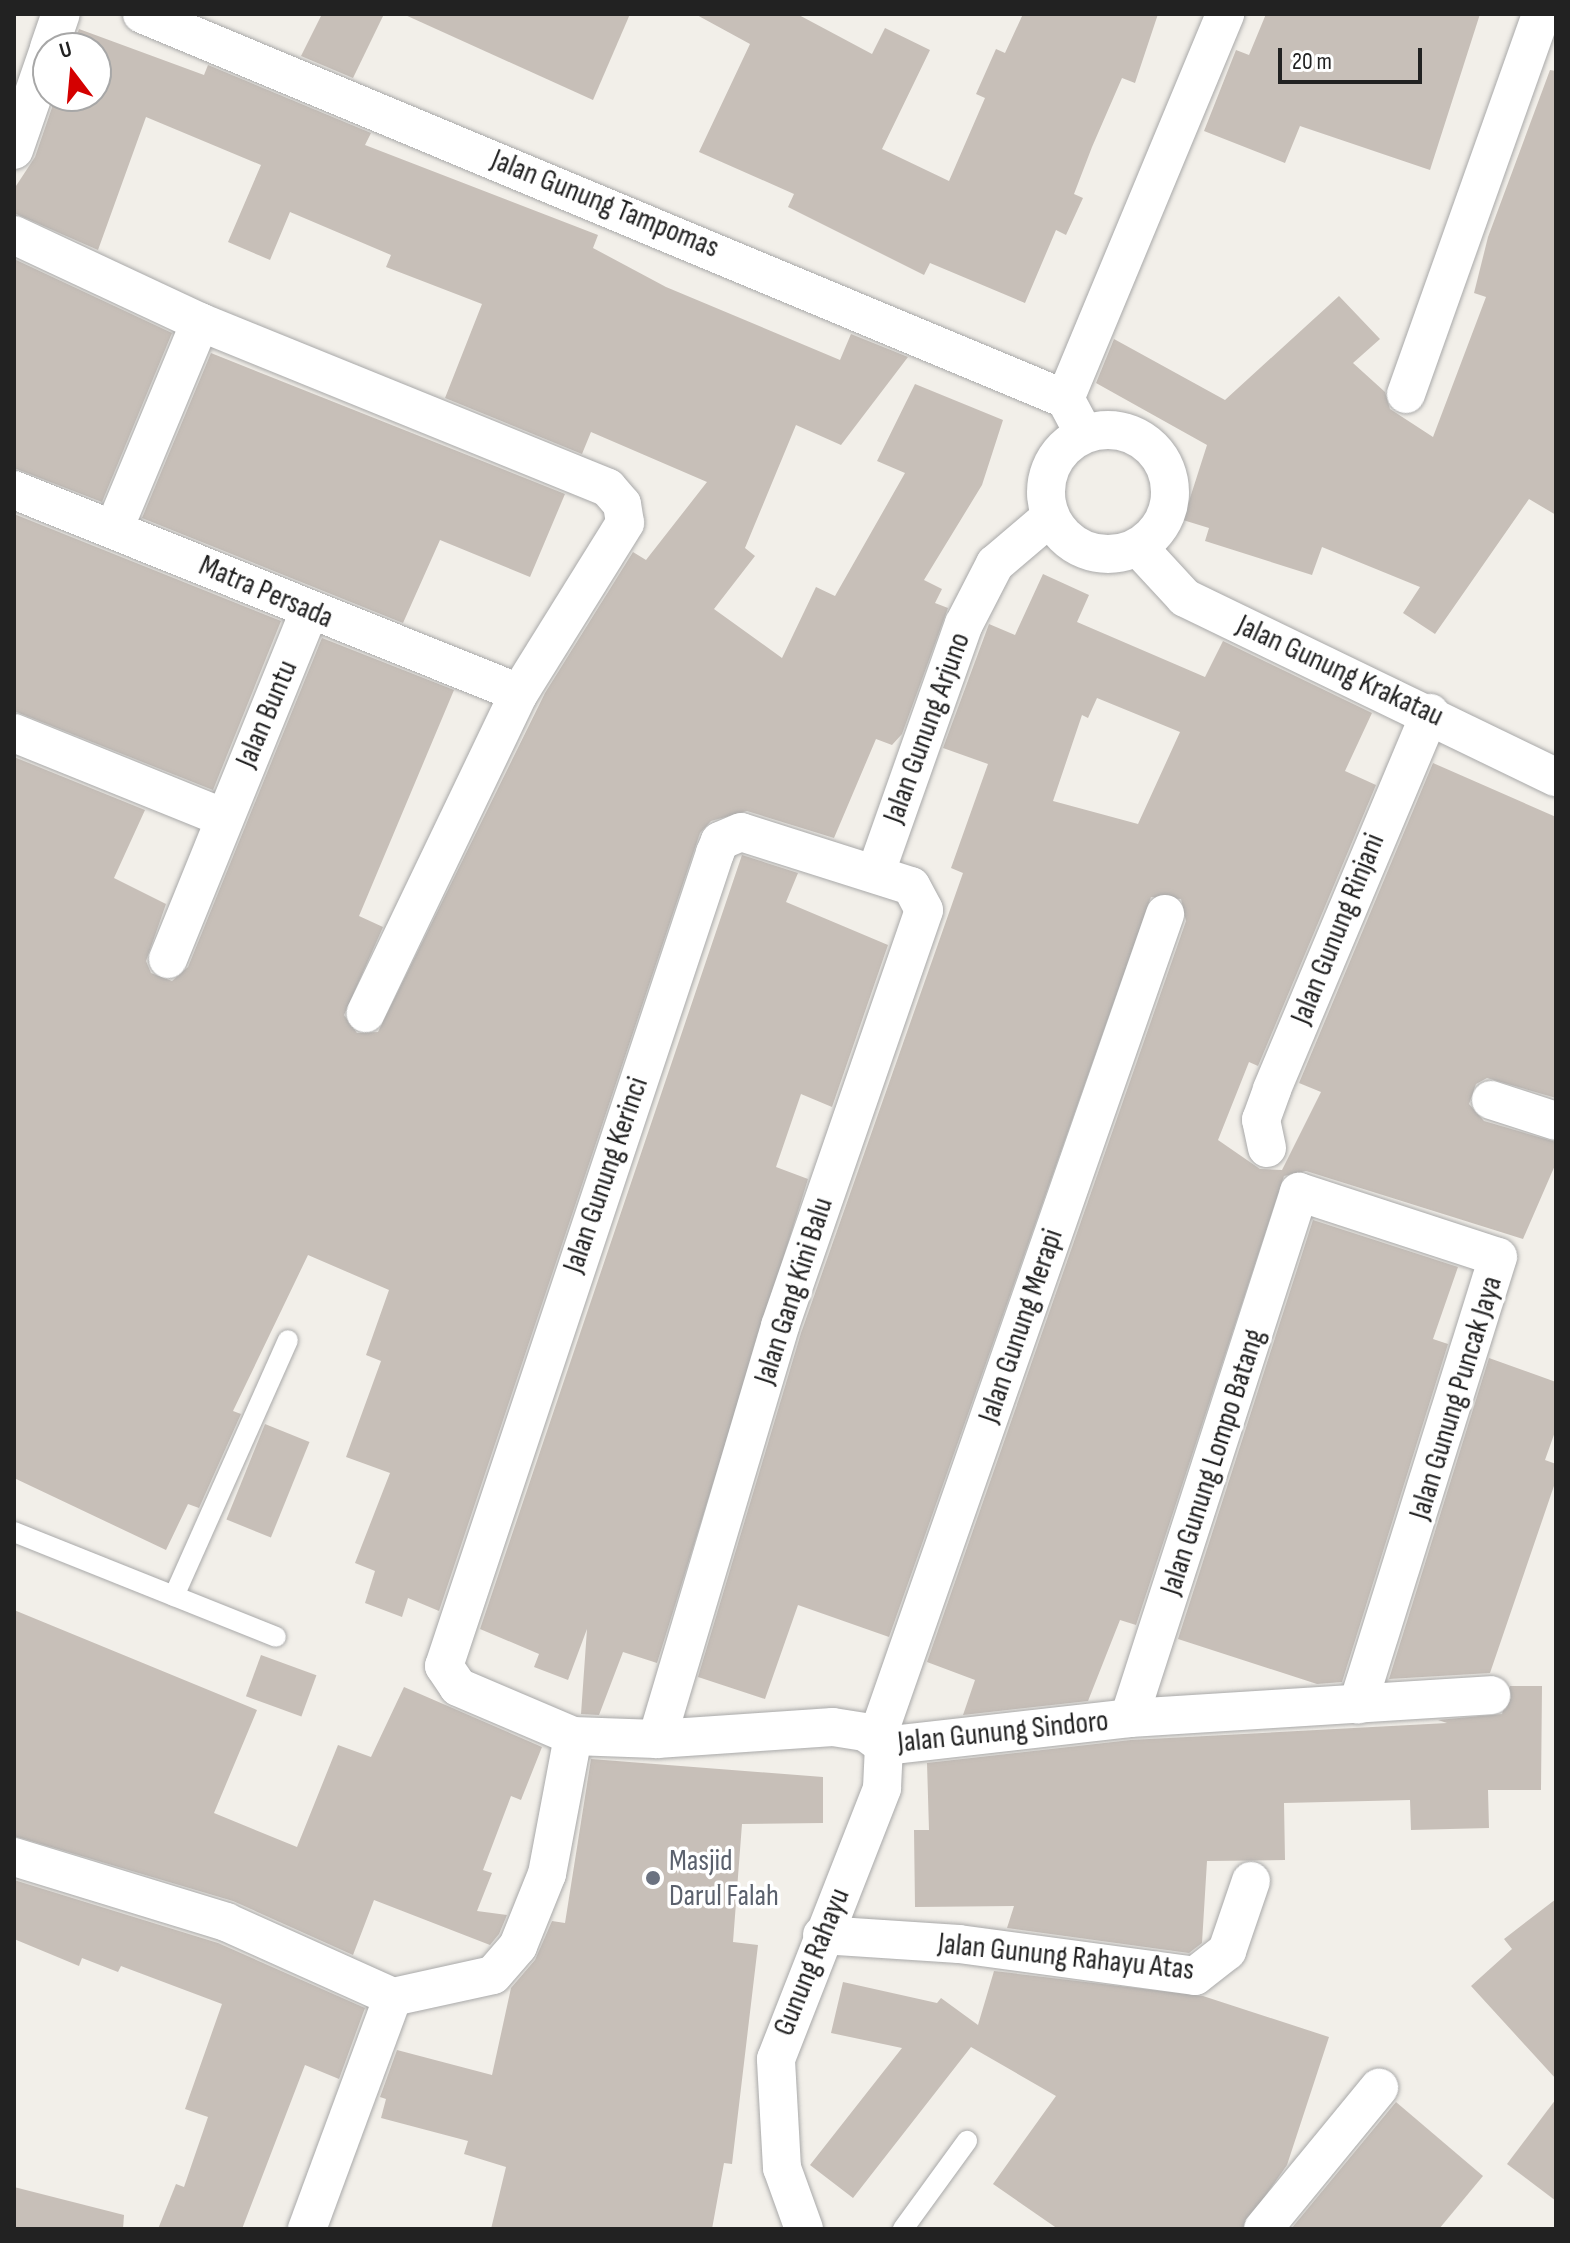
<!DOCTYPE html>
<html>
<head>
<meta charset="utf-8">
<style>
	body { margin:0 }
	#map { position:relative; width:1570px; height:2243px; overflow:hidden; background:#f2efe9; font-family:"Sofia Sans Condensed",sans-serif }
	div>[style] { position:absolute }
	.building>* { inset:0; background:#c7bfb8; transform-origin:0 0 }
	.roads { filter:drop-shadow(0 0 2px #a9a9a9) drop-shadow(0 0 2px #a9a9a9) }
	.lane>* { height:20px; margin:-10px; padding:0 10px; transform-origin:10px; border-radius:10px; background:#fff }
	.street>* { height:38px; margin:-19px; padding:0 19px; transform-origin:19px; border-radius:19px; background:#fff }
	.street>.ring { margin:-19px; padding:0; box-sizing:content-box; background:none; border:38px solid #fff; border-radius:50% }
	.dots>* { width:22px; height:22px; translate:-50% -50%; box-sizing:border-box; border:4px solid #fff; border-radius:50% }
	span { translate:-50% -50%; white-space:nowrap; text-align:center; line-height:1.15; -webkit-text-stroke:7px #fff; paint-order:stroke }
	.street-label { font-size:30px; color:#222 }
	.worship-label { font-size:30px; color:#5b616d }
	.left { translate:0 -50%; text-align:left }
	.frame { position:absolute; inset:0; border:16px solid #222; pointer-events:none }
	.north { position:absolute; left:32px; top:32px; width:80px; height:80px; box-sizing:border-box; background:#fff; border:2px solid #a7a7a7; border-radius:50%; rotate:344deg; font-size:22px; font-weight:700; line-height:32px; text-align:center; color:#222 }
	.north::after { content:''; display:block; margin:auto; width:28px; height:36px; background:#d40000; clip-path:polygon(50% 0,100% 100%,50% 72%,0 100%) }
	.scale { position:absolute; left:1278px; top:48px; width:144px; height:36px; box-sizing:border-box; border:4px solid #222; border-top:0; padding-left:10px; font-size:24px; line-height:28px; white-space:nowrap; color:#222; -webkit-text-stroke:6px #fff; paint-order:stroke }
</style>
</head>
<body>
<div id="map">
	<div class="building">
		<i style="clip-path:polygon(322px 14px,384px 14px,353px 78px,301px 56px)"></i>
		<i style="clip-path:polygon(403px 14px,630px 14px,593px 100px)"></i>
		<i style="clip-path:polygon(695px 14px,797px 14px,872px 54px,885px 28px,930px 50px,882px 149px,949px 181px,985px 98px,976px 94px,996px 49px,1005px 53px,1023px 14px,1158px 14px,1135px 83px,1122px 78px,1092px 147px,1074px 194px,1083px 198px,1066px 235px,1056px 230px,1025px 303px,930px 263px,924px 275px,788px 207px,794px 194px,699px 152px,750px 44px)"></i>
		<i style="clip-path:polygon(1266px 14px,1480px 14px,1430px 170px,1300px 126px,1285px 163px,1204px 131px,1236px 50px,1249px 55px)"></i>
		<i style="clip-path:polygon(79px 29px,204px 75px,208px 65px,371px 133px,365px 145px,598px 235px,593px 248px,666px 287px,840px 360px,851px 334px,908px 357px,841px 445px,796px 425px,745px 548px,755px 556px,714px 609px,782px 658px,816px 587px,835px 596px,905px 473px,877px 461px,915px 384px,1003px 420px,982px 485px,924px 580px,942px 589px,935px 603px,948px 608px,902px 734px,892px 745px,876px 739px,834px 838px,747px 811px,711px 821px,700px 833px,439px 1611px,408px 1598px,402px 1617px,365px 1603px,375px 1571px,355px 1563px,390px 1473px,346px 1457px,381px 1361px,366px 1355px,389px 1290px,308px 1255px,233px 1411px,241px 1414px,199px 1508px,188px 1504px,166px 1550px,14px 1478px,14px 757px,145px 810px,114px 878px,166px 904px,146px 961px,151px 973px,172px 981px,188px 967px,322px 638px,454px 690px,359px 916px,383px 927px,344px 1015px,357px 1033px,378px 1032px,545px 693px,633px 552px,646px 560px,707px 482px,591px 432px,582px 454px,445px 398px,482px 304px,386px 267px,391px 255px,290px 212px,270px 260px,228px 242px,261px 165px,146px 117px,98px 250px,14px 213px,14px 189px,35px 157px,56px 96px,96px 96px,96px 48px,72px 48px)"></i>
		<i style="clip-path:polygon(1550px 70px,1556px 71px,1556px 515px,1529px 499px,1435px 634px,1403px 613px,1420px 587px,1322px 547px,1312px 575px,1205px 541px,1209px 528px,1183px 520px,1207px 445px,1096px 383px,1114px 339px,1225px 400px,1339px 296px,1380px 339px,1353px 363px,1385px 392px,1390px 409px,1433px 437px,1486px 297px,1474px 293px,1488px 237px)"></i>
		<i style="clip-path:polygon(14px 259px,172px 333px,102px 502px,14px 468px)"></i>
		<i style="clip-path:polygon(211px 353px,565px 494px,530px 577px,440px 540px,403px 623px,142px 518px)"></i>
		<i style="clip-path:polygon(14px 514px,281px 621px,213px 790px,14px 711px)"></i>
		<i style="clip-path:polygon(evenodd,1043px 574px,1089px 595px,1077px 622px,1205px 677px,1223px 641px,1372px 713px,1345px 771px,1376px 785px,1258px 1066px,1249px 1062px,1218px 1140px,1260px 1169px,1282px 1170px,1321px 1092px,1299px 1083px,1433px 763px,1556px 817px,1556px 1098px,1487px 1078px,1476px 1084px,1469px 1104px,1484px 1121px,1556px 1142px,1556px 1163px,1523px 1239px,1306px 1171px,1284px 1176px,1136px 1625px,1120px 1620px,1088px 1701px,963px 1715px,975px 1680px,927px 1662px,1186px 921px,1181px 899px,1151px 897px,889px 1637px,798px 1605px,765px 1699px,698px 1677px,801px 1333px,963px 873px,951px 868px,988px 764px,943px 748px,989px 624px,1015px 635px,1043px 574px,1097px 698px,1180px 732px,1138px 824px,1053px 801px,1082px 715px,1088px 718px,1097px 698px)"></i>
		<i style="clip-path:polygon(742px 855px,798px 873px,786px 902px,888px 945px,832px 1107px,801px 1094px,776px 1167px,808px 1179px,657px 1663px,623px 1652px,599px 1715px,581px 1714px,587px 1629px,568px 1680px,534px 1667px,539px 1654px,480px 1629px)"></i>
		<i style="clip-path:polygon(1313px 1220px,1458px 1267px,1433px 1339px,1448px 1344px,1342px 1682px,1317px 1684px,1178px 1639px)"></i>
		<i style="clip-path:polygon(1489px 1358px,1556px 1382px,1556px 1429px,1545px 1460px,1556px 1464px,1556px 1480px,1490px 1673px,1389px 1679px)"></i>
		<i style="left:265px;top:1424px;width:48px;height:103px;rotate:22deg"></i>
		<i style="clip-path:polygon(14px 1610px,257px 1710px,214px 1813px,297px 1847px,338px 1745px,371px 1757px,404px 1687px,542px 1747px,521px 1800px,511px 1796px,483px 1870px,492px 1873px,477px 1911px,507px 1915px,499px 1934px,490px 1945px,374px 1900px,353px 1955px,233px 1901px,14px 1836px)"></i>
		<i style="left:261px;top:1655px;width:59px;height:44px;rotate:20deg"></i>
		<i style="clip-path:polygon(1510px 1686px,1542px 1686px,1541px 1790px,1488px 1790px,1489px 1828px,1411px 1830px,1410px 1800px,1284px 1803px,1285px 1860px,1207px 1861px,1202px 1943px,1189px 1953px,1007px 1928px,1014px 1906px,915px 1907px,914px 1830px,929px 1830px,927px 1763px,1131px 1740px,1447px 1723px,1438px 1720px,1502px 1714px)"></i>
		<i style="clip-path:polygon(591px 1759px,823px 1777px,823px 1823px,742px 1824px,733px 1942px,758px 1945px,732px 2164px,724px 2163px,712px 2229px,491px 2229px,506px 2167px,464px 2154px,468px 2141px,381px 2118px,386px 2099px,380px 2097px,397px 2050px,492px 2075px,511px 1988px,535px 1960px,552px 1921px,565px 1923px)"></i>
		<i style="clip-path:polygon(14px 1880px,218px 1943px,365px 2008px,339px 2079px,305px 2065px,242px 2229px,158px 2229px,176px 2184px,184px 2187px,208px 2117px,185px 2109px,222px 2004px,121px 1966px,118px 1972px,82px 1958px,79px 1966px,14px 1939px)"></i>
		<i style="clip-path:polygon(1556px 1899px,1556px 2079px,1471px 1986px,1512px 1949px,1504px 1939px)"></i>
		<i style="clip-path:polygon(994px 1971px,1203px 1996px,1329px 2037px,1287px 2165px,1242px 2229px,1058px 2229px,993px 2184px,1056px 2096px,971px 2047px,853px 2198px,810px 2165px,902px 2048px,831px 2033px,843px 1982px,937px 2003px,941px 1998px,978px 2025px)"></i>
		<i style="clip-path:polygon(1556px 2099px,1556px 2201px,1507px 2164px)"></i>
		<i style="clip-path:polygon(1396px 2102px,1483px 2176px,1439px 2229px,1291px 2229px)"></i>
		<i style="clip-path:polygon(14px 2187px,124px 2215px,123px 2229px,14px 2229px)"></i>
	</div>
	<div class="roads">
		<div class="lane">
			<i style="left:14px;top:1532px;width:282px;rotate:21.8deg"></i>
			<i style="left:174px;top:1596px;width:280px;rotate:-66deg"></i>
			<i style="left:903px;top:2229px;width:109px;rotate:-54deg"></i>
		</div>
		<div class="street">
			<i style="left:142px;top:14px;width:1000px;rotate:22.64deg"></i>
			<i style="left:49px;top:48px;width:36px;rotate:-71deg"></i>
			<i style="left:14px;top:150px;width:104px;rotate:-70.9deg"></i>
			<i style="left:14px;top:235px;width:205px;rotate:25.1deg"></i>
			<i style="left:200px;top:322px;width:440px;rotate:22.1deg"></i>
			<i style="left:608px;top:488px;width:21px;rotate:49deg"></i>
			<i style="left:622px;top:504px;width:19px;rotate:81deg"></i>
			<i style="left:625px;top:523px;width:200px;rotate:121.9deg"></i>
			<i style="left:519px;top:693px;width:355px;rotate:115.6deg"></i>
			<i style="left:1406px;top:394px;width:403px;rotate:-70.4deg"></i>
			<i class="ring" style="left:1046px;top:430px;width:86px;height:86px"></i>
			<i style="left:1084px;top:434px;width:40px;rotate:-118deg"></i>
			<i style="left:1065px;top:399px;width:417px;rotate:-67.4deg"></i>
			<i style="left:14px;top:490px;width:544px;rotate:21.9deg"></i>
			<i style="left:114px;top:529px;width:224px;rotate:-67.4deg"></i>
			<i style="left:1138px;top:547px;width:69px;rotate:47.3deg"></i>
			<i style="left:1185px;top:598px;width:412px;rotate:25.8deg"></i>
			<i style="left:14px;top:733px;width:227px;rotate:22deg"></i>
			<i style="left:876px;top:872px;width:263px;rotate:-70.5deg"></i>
			<i style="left:964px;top:624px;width:68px;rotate:-62.7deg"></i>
			<i style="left:995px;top:564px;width:71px;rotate:-40.4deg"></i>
			<i style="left:168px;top:959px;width:375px;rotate:-67.9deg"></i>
			<i style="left:1491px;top:1100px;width:68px;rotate:17.9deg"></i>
			<i style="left:1267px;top:1148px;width:29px;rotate:-102deg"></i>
			<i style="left:1261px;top:1120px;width:33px;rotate:-70deg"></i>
			<i style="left:1272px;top:1089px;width:408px;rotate:-67.2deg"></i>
			<i style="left:1129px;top:1718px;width:553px;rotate:-72.09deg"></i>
			<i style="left:1299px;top:1192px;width:209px;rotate:18.1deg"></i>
			<i style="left:1498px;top:1257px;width:469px;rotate:107.4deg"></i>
			<i style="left:877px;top:1738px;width:873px;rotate:-70.73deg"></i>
			<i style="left:657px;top:1739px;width:431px;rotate:-73.4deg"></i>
			<i style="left:780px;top:1326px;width:440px;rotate:-70.9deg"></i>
			<i style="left:924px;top:910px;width:27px;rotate:-118deg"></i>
			<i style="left:911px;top:886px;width:178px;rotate:-162.4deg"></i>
			<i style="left:741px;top:832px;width:23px;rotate:157deg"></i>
			<i style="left:720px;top:841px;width:13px;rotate:113deg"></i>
			<i style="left:715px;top:853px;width:857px;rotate:108.43deg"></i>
			<i style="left:444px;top:1666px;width:25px;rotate:56deg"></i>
			<i style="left:458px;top:1687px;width:125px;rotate:23.1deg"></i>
			<i style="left:573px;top:1736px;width:84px;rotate:2deg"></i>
			<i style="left:657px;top:1739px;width:176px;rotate:-3.9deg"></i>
			<i style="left:833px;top:1727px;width:32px;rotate:9deg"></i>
			<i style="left:865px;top:1732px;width:24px;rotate:36deg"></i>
			<i style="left:884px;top:1746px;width:247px;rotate:-6.5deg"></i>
			<i style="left:1129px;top:1718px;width:363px;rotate:-3.6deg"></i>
			<i style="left:14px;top:1857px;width:222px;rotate:17deg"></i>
			<i style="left:226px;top:1922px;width:183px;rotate:24.2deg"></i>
			<i style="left:822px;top:1935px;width:137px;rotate:3.8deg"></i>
			<i style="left:959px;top:1944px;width:238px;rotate:7.7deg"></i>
			<i style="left:1195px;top:1976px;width:41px;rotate:-38deg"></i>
			<i style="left:1227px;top:1951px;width:74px;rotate:-71.1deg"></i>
			<i style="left:393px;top:1997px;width:102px;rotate:-12.4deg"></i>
			<i style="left:493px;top:1975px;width:38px;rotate:-49deg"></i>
			<i style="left:518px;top:1946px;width:78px;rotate:-68.1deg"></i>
			<i style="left:547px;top:1874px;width:140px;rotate:-79.3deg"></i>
			<i style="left:307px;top:2229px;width:247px;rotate:-69.7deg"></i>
			<i style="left:804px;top:2229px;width:65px;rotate:-109.8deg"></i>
			<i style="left:782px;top:2168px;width:109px;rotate:-93.2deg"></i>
			<i style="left:776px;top:2059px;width:291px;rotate:-68.6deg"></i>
			<i style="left:882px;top:1788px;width:42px;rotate:-87.3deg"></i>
			<i style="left:1263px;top:2229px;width:183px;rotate:-50.6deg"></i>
		</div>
	</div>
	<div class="dots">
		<i style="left:653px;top:1878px;background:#6b7280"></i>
	</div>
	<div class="street-label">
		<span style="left:605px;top:204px;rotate:22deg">Jalan Gunung Tampomas</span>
		<span style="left:266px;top:592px;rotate:23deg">Matra Persada</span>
		<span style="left:1340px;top:671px;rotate:25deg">Jalan Gunung Krakatau</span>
		<span style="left:267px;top:714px;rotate:-67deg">Jalan Buntu</span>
		<span style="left:927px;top:728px;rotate:-70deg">Jalan Gunung Arjuno</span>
		<span style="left:1338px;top:929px;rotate:-68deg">Jalan Gunung Rinjani</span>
		<span style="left:606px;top:1175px;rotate:-71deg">Jalan Gunung Kerinci</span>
		<span style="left:794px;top:1291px;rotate:-72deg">Jalan Gang Kini Balu</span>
		<span style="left:1021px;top:1326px;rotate:-71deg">Jalan Gunung Merapi</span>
		<span style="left:1456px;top:1398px;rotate:-73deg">Jalan Gunung Puncak Jaya</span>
		<span style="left:1213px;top:1462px;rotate:-72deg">Jalan Gunung Lompo Batang</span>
		<span style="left:1003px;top:1732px;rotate:-6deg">Jalan Gunung Sindoro</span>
		<span style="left:1066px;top:1957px;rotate:6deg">Jalan Gunung Rahayu Atas</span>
		<span style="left:812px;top:1962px;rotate:-68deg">Gunung Rahayu</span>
	</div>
	<div class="worship-label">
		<span class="left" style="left:669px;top:1878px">Masjid<br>Darul Falah</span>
	</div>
	<div class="frame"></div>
	<div class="north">U</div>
	<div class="scale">20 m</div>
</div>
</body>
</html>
